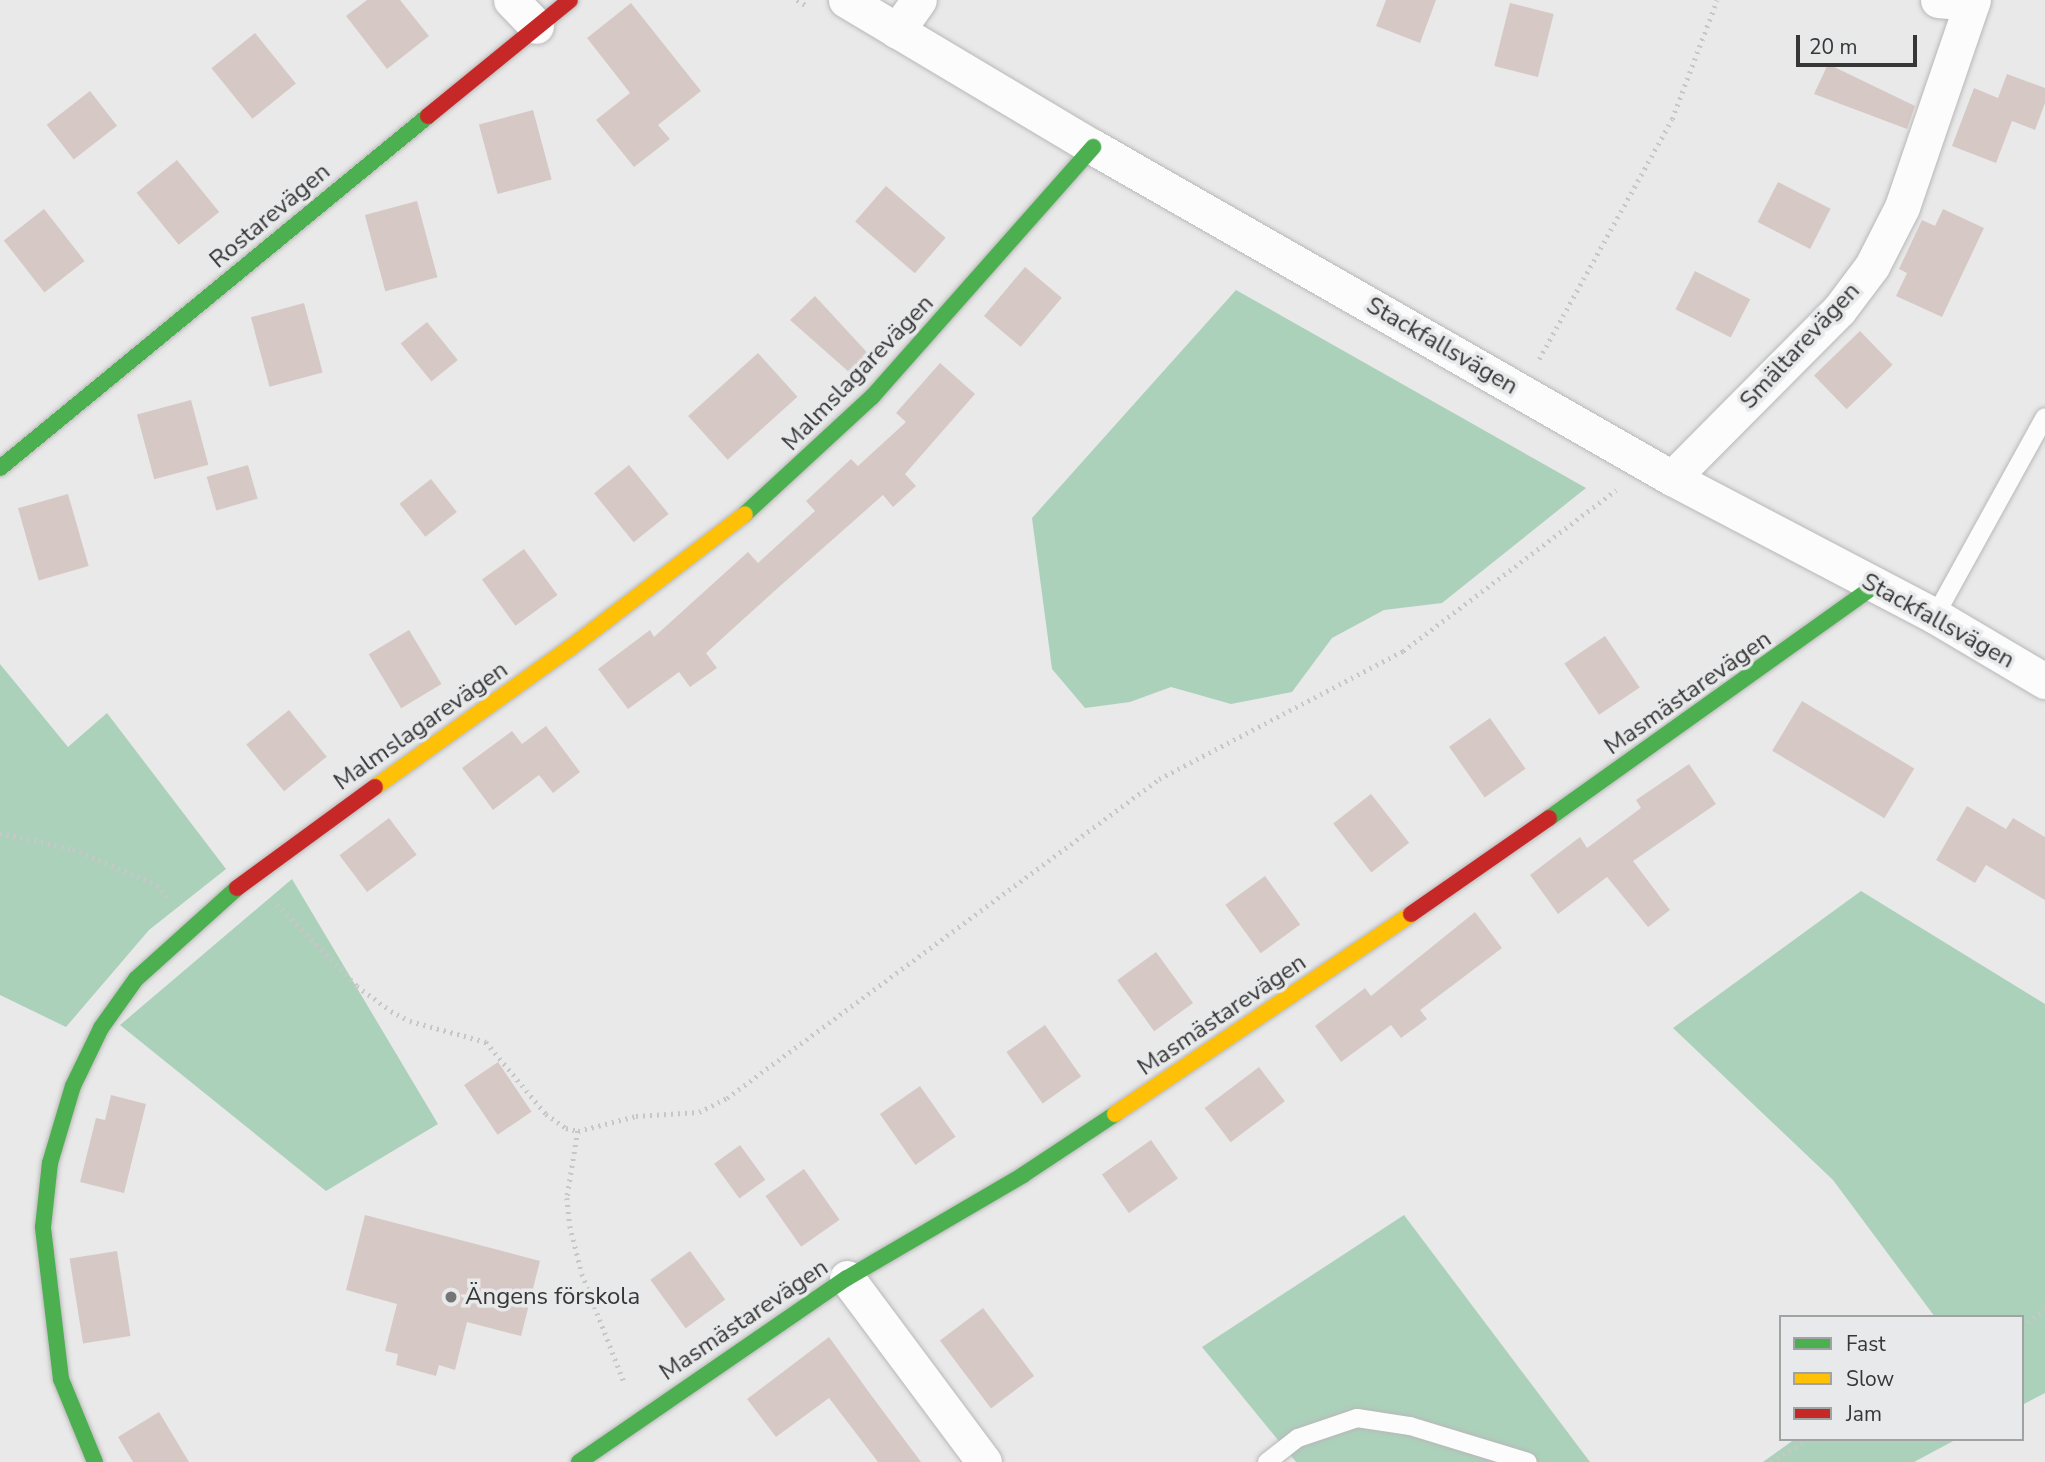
<!DOCTYPE html>
<html>
<head>
<meta charset="utf-8">
<style>
	body { margin:0 }
	#map { position:relative; width:2045px; height:1462px; overflow:hidden; background:#e9e9e9; font-family:"Nunito Sans",sans-serif }
	div>[style] { position:absolute }
	.forest>* { inset:0; background:#acd1bb }
	.building>* { inset:0; background:#d6c9c5; transform-origin:0 0 }
	.path>* { height:4.5px; margin-top:-2.25px; transform-origin:0; background:repeating-linear-gradient(90deg,#c7c7c7 0 2px,transparent 0 7px) }
	.roads { filter:drop-shadow(0 0 2px #b8b8b8) drop-shadow(0 0 2px #b8b8b8) }
	.lane>* { height:18px; margin:-9px; padding:0 9px; transform-origin:9px; border-radius:9px; background:#fcfcfc }
	.street>* { height:35px; margin:-17.5px; padding:0 17.5px; transform-origin:17.5px; border-radius:17.5px; background:#fcfcfc }
	.fast>* { height:16px; margin:-8px; padding:0 8px; transform-origin:8px; border-radius:8px; background:#4caf50 }
	.slow>* { height:16px; margin:-8px; padding:0 8px; transform-origin:8px; border-radius:8px; background:#ffc107 }
	.jam>* { height:16px; margin:-8px; padding:0 8px; transform-origin:8px; border-radius:8px; background:#c62828 }
	.dots>* { width:19px; height:19px; translate:-50% -50%; box-sizing:border-box; border:4px solid #e8e9ea; border-radius:50% }
	span { translate:-50% -50%; white-space:nowrap; text-align:center; line-height:1.15; -webkit-text-stroke:7px #e8e9ea; paint-order:stroke }
	.street-label { font-size:24px; color:#373737 }
	.poi-label { font-size:24px; color:#373737 }
	.left { translate:0 -50%; text-align:left }
	.legend { position:absolute; left:1779px; top:1315px; width:245px; height:126px; box-sizing:border-box; background:#e8e9ea; border:2px solid #a1a2a2; margin:0; padding:9px 12px; list-style:none; font-size:21px; color:#373737 }
	.legend li { display:flex; align-items:center; gap:14px; height:35px }
	.legend b { width:35px; border:2px solid #a1a2a2 }
	.scale { position:absolute; left:1796px; top:35px; width:121px; height:32px; box-sizing:border-box; border:4px solid #373737; border-top:0; padding-left:9px; font-size:21px; line-height:24px; white-space:nowrap; color:#373737; -webkit-text-stroke:5px #e8e9ea; paint-order:stroke }
</style>
</head>
<body>
<div id="map">
	<div class="forest">
		<i style="clip-path:polygon(1236px 290px,1586px 488px,1442px 603px,1384px 610px,1332px 638px,1292px 692px,1231px 704px,1171px 687px,1130px 702px,1085px 708px,1052px 669px,1032px 518px)"></i>
		<i style="clip-path:polygon(0 664px,68px 747px,107px 713px,226px 869px,149px 930px,66px 1027px,0 995px)"></i>
		<i style="clip-path:polygon(292px 879px,438px 1124px,326px 1191px,120px 1025px)"></i>
		<i style="clip-path:polygon(1861px 891px,2045px 1004px,2045px 1393px,2022px 1405px,2022px 1317px,1935px 1317px,1833px 1180px,1673px 1028px)"></i>
		<i style="clip-path:polygon(1404px 1215px,1590px 1462px,1296px 1462px,1202px 1347px)"></i>
		<i style="clip-path:polygon(1795px 1439px,1957px 1439px,1914px 1462px,1763px 1462px)"></i>
	</div>
	<div class="building">
		<i style="clip-path:polygon(367px 0,400px 0,429px 36px,387px 69px,346px 16px)"></i>
		<i style="clip-path:polygon(1386px 0,1436px 0,1420px 43px,1376px 26px)"></i>
		<i style="clip-path:polygon(631px 3px,701px 91px,658px 125px,670px 139px,634px 167px,596px 120px,630px 93px,587px 38px)"></i>
		<i style="left:1510px;top:3px;width:45px;height:65px;rotate:14deg"></i>
		<i style="left:255px;top:33px;width:65px;height:56px;rotate:51deg"></i>
		<i style="clip-path:polygon(1828px 64px,1915px 106px,1907px 129px,1814px 94px)"></i>
		<i style="clip-path:polygon(2007px 74px,2045px 88px,2045px 103px,2035px 130px,2012px 121px,1996px 163px,1952px 146px,1974px 88px,1998px 98px)"></i>
		<i style="left:90px;top:91px;width:44px;height:55px;rotate:52deg"></i>
		<i style="left:533px;top:110px;width:72px;height:56px;rotate:75deg"></i>
		<i style="left:177px;top:160px;width:67px;height:52px;rotate:51deg"></i>
		<i style="left:1778px;top:182px;width:59px;height:45px;rotate:27deg"></i>
		<i style="left:886px;top:186px;width:79px;height:47px;rotate:41deg"></i>
		<i style="left:417px;top:201px;width:79px;height:54px;rotate:75deg"></i>
		<i style="left:44px;top:209px;width:66px;height:51px;rotate:52deg"></i>
		<i style="clip-path:polygon(1943px 209px,1984px 228px,1942px 317px,1896px 296px,1907px 273px,1899px 269px,1922px 220px,1935px 226px)"></i>
		<i style="left:1025px;top:267px;width:48px;height:64px;rotate:40deg"></i>
		<i style="left:1695px;top:271px;width:62px;height:43px;rotate:27deg"></i>
		<i style="clip-path:polygon(815px 296px,875px 361px,858px 380px,790px 320px)"></i>
		<i style="left:304px;top:303px;width:72px;height:55px;rotate:75deg"></i>
		<i style="left:427px;top:322px;width:49px;height:34px;rotate:51deg"></i>
		<i style="left:1860px;top:331px;width:47px;height:64px;rotate:46deg"></i>
		<i style="left:758px;top:353px;width:59px;height:94px;rotate:48deg"></i>
		<i style="clip-path:polygon(940px 363px,975px 394px,905px 474px,916px 486px,893px 507px,883px 495px,779px 587px,706px 653px,717px 668px,690px 687px,679px 672px,628px 709px,598px 669px,650px 630px,654px 637px,748px 552px,758px 563px,815px 511px,806px 501px,851px 459px,858px 466px,906px 422px,896px 413px)"></i>
		<i style="left:191px;top:400px;width:67px;height:56px;rotate:75deg"></i>
		<i style="left:248px;top:465px;width:35px;height:43px;rotate:74deg"></i>
		<i style="left:629px;top:465px;width:63px;height:45px;rotate:51deg"></i>
		<i style="left:431px;top:479px;width:42px;height:40px;rotate:52deg"></i>
		<i style="left:68px;top:494px;width:75px;height:52px;rotate:74deg"></i>
		<i style="left:524px;top:549px;width:57px;height:52px;rotate:54deg"></i>
		<i style="left:409px;top:630px;width:63px;height:47px;rotate:59deg"></i>
		<i style="left:1605px;top:636px;width:62px;height:49px;rotate:56deg"></i>
		<i style="left:1802px;top:701px;width:131px;height:58px;rotate:31deg"></i>
		<i style="left:289px;top:710px;width:60px;height:55px;rotate:51deg"></i>
		<i style="left:1490px;top:718px;width:62px;height:50px;rotate:55deg"></i>
		<i style="clip-path:polygon(546px 726px,580px 772px,553px 793px,539px 775px,493px 810px,462px 768px,512px 731px,522px 744px)"></i>
		<i style="clip-path:polygon(1689px 764px,1716px 804px,1633px 861px,1670px 910px,1648px 927px,1607px 877px,1558px 914px,1530px 875px,1580px 837px,1587px 848px,1641px 808px,1636px 800px)"></i>
		<i style="left:1371px;top:794px;width:62px;height:48px;rotate:52deg"></i>
		<i style="clip-path:polygon(1967px 806px,2006px 829px,2013px 818px,2045px 837px,2045px 900px,1986px 865px,1975px 883px,1936px 860px)"></i>
		<i style="left:389px;top:818px;width:46px;height:62px;rotate:53deg"></i>
		<i style="left:1265px;top:876px;width:60px;height:49px;rotate:54deg"></i>
		<i style="clip-path:polygon(1475px 912px,1502px 948px,1420px 1010px,1427px 1019px,1401px 1038px,1391px 1025px,1341px 1062px,1315px 1026px,1365px 988px,1371px 996px)"></i>
		<i style="left:1156px;top:952px;width:63px;height:48px;rotate:54deg"></i>
		<i style="left:1045px;top:1025px;width:63px;height:47px;rotate:55deg"></i>
		<i style="left:498px;top:1062px;width:60px;height:41px;rotate:56deg"></i>
		<i style="left:1259px;top:1067px;width:43px;height:68px;rotate:53deg"></i>
		<i style="left:920px;top:1086px;width:62px;height:49px;rotate:55deg"></i>
		<i style="clip-path:polygon(111px 1095px,146px 1104px,124px 1193px,80px 1182px,96px 1118px,105px 1120px)"></i>
		<i style="left:1151px;top:1140px;width:47px;height:60px;rotate:55deg"></i>
		<i style="left:740px;top:1145px;width:43px;height:32px;rotate:54deg"></i>
		<i style="left:804px;top:1169px;width:62px;height:47px;rotate:55deg"></i>
		<i style="clip-path:polygon(365px 1215px,540px 1261px,521px 1336px,467px 1322px,455px 1370px,439px 1365px,436px 1376px,396px 1365px,398px 1354px,385px 1351px,397px 1304px,346px 1290px)"></i>
		<i style="left:117px;top:1251px;width:86px;height:48px;rotate:81deg"></i>
		<i style="left:690px;top:1251px;width:60px;height:49px;rotate:54deg"></i>
		<i style="left:983px;top:1308px;width:85px;height:54px;rotate:53deg"></i>
		<i style="clip-path:polygon(829px 1337px,871px 1395px,921px 1462px,878px 1462px,829px 1398px,776px 1437px,747px 1399px)"></i>
		<i style="clip-path:polygon(159px 1412px,189px 1462px,133px 1462px,118px 1437px)"></i>
	</div>
	<div class="path">
		<i style="left:797px;top:0;width:12px;rotate:31deg"></i>
		<i style="left:1539px;top:359px;width:274px;rotate:-61deg"></i>
		<i style="left:1672px;top:119px;width:127px;rotate:-69.3deg"></i>
		<i style="left:0;top:833px;width:75px;rotate:12.4deg"></i>
		<i style="left:73px;top:849px;width:91px;rotate:23.2deg"></i>
		<i style="left:157px;top:885px;width:18px;rotate:47deg"></i>
		<i style="left:277px;top:904px;width:115px;rotate:45.7deg"></i>
		<i style="left:357px;top:986px;width:42px;rotate:36.3deg"></i>
		<i style="left:391px;top:1011px;width:21px;rotate:28deg"></i>
		<i style="left:410px;top:1021px;width:79px;rotate:15.4deg"></i>
		<i style="left:486px;top:1042px;width:94px;rotate:50.2deg"></i>
		<i style="left:546px;top:1114px;width:24px;rotate:35deg"></i>
		<i style="left:566px;top:1128px;width:12px;rotate:14deg"></i>
		<i style="left:578px;top:1131px;width:60px;rotate:-14.5deg"></i>
		<i style="left:636px;top:1116px;width:63px;rotate:-3.6deg"></i>
		<i style="left:699px;top:1112px;width:31px;rotate:-27deg"></i>
		<i style="left:727px;top:1098px;width:537px;rotate:-36.44deg"></i>
		<i style="left:1159px;top:779px;width:276px;rotate:-27.7deg"></i>
		<i style="left:1403px;top:651px;width:267px;rotate:-37.1deg"></i>
		<i style="left:578px;top:1131px;width:68px;rotate:99.3deg"></i>
		<i style="left:567px;top:1198px;width:28px;rotate:84deg"></i>
		<i style="left:570px;top:1226px;width:49px;rotate:76deg"></i>
		<i style="left:582px;top:1274px;width:116px;rotate:68.7deg"></i>
		<i style="left:2022px;top:1327px;width:29px;rotate:-38deg"></i>
		<i style="left:1771px;top:1462px;width:44px;rotate:-31.9deg"></i>
	</div>
	<div class="roads">
		<div class="lane">
			<i style="left:1935px;top:616px;width:227px;rotate:-61.1deg"></i>
			<i style="left:1267px;top:1462px;width:39px;rotate:-38deg"></i>
			<i style="left:1298px;top:1438px;width:62px;rotate:-18.7deg"></i>
			<i style="left:1357px;top:1418px;width:54px;rotate:8.6deg"></i>
			<i style="left:1410px;top:1426px;width:123px;rotate:17deg"></i>
		</div>
		<div class="street">
			<i style="left:511px;top:0;width:36px;rotate:46deg"></i>
			<i style="left:846px;top:0;width:287px;rotate:30.8deg"></i>
			<i style="left:1093px;top:147px;width:667px;rotate:29.76deg"></i>
			<i style="left:1672px;top:478px;width:297px;rotate:27.7deg"></i>
			<i style="left:1935px;top:616px;width:128px;rotate:30.6deg"></i>
			<i style="left:1938px;top:0;width:34px;rotate:5deg"></i>
			<i style="left:897px;top:31px;width:38px;rotate:-55deg"></i>
			<i style="left:1672px;top:478px;width:237px;rotate:-45.2deg"></i>
			<i style="left:1839px;top:310px;width:55px;rotate:-53.1deg"></i>
			<i style="left:1872px;top:266px;width:66px;rotate:-63deg"></i>
			<i style="left:1902px;top:207px;width:219px;rotate:-71.1deg"></i>
			<i style="left:847px;top:1278px;width:229px;rotate:53.3deg"></i>
		</div>
		<div class="fast">
			<i style="left:0;top:468px;width:554px;rotate:-39.43deg"></i>
			<i style="left:745px;top:514px;width:173px;rotate:-42.7deg"></i>
			<i style="left:872px;top:397px;width:334px;rotate:-48.5deg"></i>
			<i style="left:1549px;top:818px;width:402px;rotate:-35.5deg"></i>
			<i style="left:95px;top:1462px;width:90px;rotate:-112.3deg"></i>
			<i style="left:61px;top:1379px;width:153px;rotate:-96.8deg"></i>
			<i style="left:43px;top:1227px;width:64px;rotate:-83.8deg"></i>
			<i style="left:50px;top:1163px;width:80px;rotate:-73.4deg"></i>
			<i style="left:73px;top:1086px;width:64px;rotate:-64.2deg"></i>
			<i style="left:101px;top:1028px;width:60px;rotate:-54.5deg"></i>
			<i style="left:136px;top:979px;width:136px;rotate:-42deg"></i>
			<i style="left:579px;top:1462px;width:325px;rotate:-34.5deg"></i>
			<i style="left:847px;top:1278px;width:204px;rotate:-30.3deg"></i>
			<i style="left:1023px;top:1175px;width:110px;rotate:-33.5deg"></i>
		</div>
		<div class="slow">
			<i style="left:375px;top:787px;width:239px;rotate:-35.5deg"></i>
			<i style="left:570px;top:648px;width:220px;rotate:-37.4deg"></i>
			<i style="left:1115px;top:1114px;width:357px;rotate:-34deg"></i>
		</div>
		<div class="jam">
			<i style="left:428px;top:116px;width:183px;rotate:-39.2deg"></i>
			<i style="left:237px;top:888px;width:171px;rotate:-36.2deg"></i>
			<i style="left:1411px;top:914px;width:168px;rotate:-34.8deg"></i>
		</div>
	</div>
	<div class="dots">
		<i style="left:451px;top:1297px;background:#757575"></i>
	</div>
	<div class="street-label">
		<span style="left:270px;top:216px;rotate:-40deg">Rostarevägen</span>
		<span style="left:1442px;top:346px;rotate:30deg">Stackfallsvägen</span>
		<span style="left:1800px;top:346px;rotate:-47deg">Smältarevägen</span>
		<span style="left:858px;top:373px;rotate:-46deg">Malmslagarevägen</span>
		<span style="left:1938px;top:621px;rotate:29deg">Stackfallsvägen</span>
		<span style="left:1688px;top:693px;rotate:-35deg">Masmästarevägen</span>
		<span style="left:421px;top:726px;rotate:-35deg">Malmslagarevägen</span>
		<span style="left:1222px;top:1015px;rotate:-34deg">Masmästarevägen</span>
		<span style="left:744px;top:1320px;rotate:-34deg">Masmästarevägen</span>
	</div>
	<div class="poi-label">
		<span class="left" style="left:465px;top:1297px">Ängens förskola</span>
	</div>
	<ul class="legend">
	<li><b style="height:9px;background:#4caf50"></b>Fast</li>
	<li><b style="height:9px;background:#ffc107"></b>Slow</li>
	<li><b style="height:9px;background:#c62828"></b>Jam</li>
	</ul>
	<div class="scale">20 m</div>
</div>
</body>
</html>
